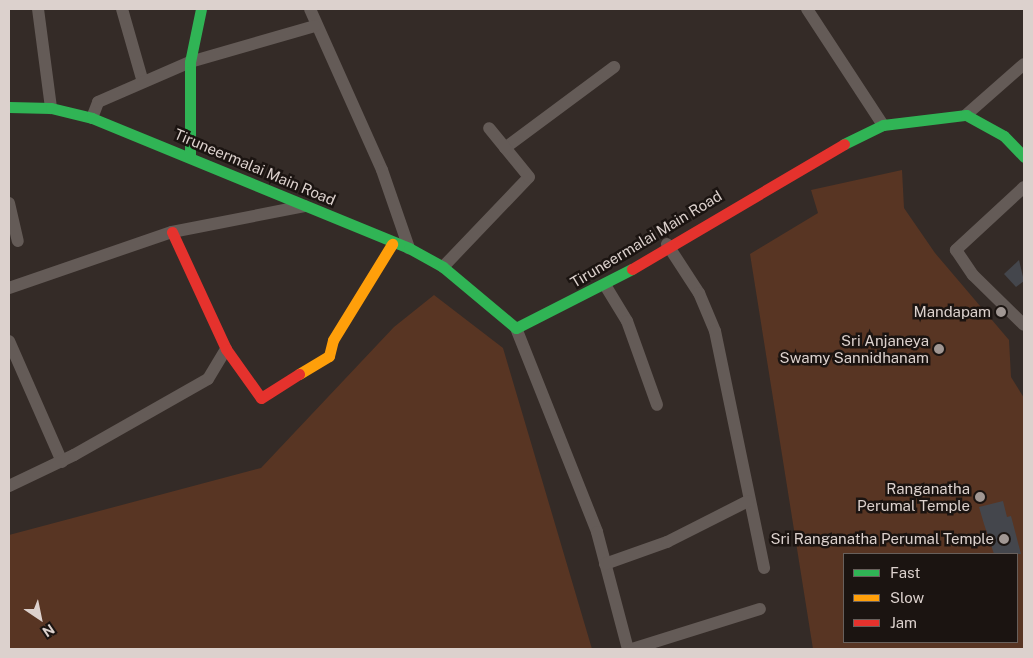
<!DOCTYPE html>
<html>
<head>
<meta charset="utf-8">
<style>
	body { margin:0 }
	#map { position:relative; width:1033px; height:658px; overflow:hidden; background:#342b27; font-family:"Public Sans",sans-serif }
	div>[style] { position:absolute }
	.green>* { inset:0; background:#583523 }
	.building>* { inset:0; background:#44464c }
	.street>* { height:12px; margin:-6px; padding:0 6px; transform-origin:6px; border-radius:6px; background:#645b57 }
	.fast>* { height:11px; margin:-5.5px; padding:0 5.5px; transform-origin:5.5px; border-radius:5.5px; background:#30b455 }
	.slow>* { height:11px; margin:-5.5px; padding:0 5.5px; transform-origin:5.5px; border-radius:5.5px; background:#ff9f0a }
	.jam>* { height:11px; margin:-5.5px; padding:0 5.5px; transform-origin:5.5px; border-radius:5.5px; background:#e5322d }
	.dots>* { width:14px; height:14px; translate:-50% -50%; box-sizing:border-box; border:2px solid #1b1411; border-radius:50% }
	span { translate:-50% -50%; white-space:nowrap; text-align:center; line-height:1.15; -webkit-text-stroke:5px #1b1411; paint-order:stroke }
	.street-label { font-size:15px; color:#dcd1cd }
	.poi-label { font-size:15px; color:#dcd1cd }
	.right { translate:-100% -50%; text-align:right }
	.frame { position:absolute; inset:0; border:10px solid #dcd1cd; pointer-events:none }
	.legend { position:absolute; left:843px; top:553px; width:175px; height:90px; box-sizing:border-box; background:#1b1411; border:1px solid #68605c; margin:0; padding:6px 9px; list-style:none; font-size:15px; color:#dcd1cd }
	.legend li { display:flex; align-items:center; gap:10px; height:25px }
	.legend b { width:25px; border:1px solid #68605c }
	.north { position:absolute; left:15px; top:593px; width:50px; height:50px; -webkit-text-stroke:4px #1b1411; paint-order:stroke; rotate:146deg; font-size:14px; font-weight:700; line-height:20px; text-align:center; color:#dcd1cd }
	.north::after { content:''; display:block; margin:auto; width:18px; height:22px; background:#dcd1cd; clip-path:polygon(50% 0,100% 100%,50% 72%,0 100%) }
</style>
</head>
<body>
<div id="map">
	<div class="green">
		<i style="clip-path:polygon(evenodd,902px 170px,904px 208px,935px 253px,1009px 340px,1011px 377px,1024px 398px,1024px 649px,813px 649px,750px 254px,818px 213px,811px 190px,902px 170px,844px 554px,1017px 554px,1017px 642px,844px 642px,844px 554px)"></i>
		<i style="clip-path:polygon(434px 295px,503px 348px,592px 649px,9px 649px,9px 535px,261px 468px,394px 327px)"></i>
	</div>
	<div class="building">
		<i style="clip-path:polygon(1019px 260px,1024px 281px,1016px 287px,1004px 274px)"></i>
		<i style="clip-path:polygon(1003px 501px,1007px 517px,1011px 516px,1021px 554px,994px 554px,984px 524px,979px 507px)"></i>
	</div>
	<div class="street">
		<i style="left:38px;top:9px;width:100px;rotate:82.5deg"></i>
		<i style="left:122px;top:9px;width:76px;rotate:74deg"></i>
		<i style="left:310px;top:9px;width:176px;rotate:65.9deg"></i>
		<i style="left:382px;top:170px;width:83px;rotate:70.9deg"></i>
		<i style="left:807px;top:9px;width:139px;rotate:56.8deg"></i>
		<i style="left:966px;top:115px;width:77px;rotate:-41.3deg"></i>
		<i style="left:92px;top:118px;width:17px;rotate:-69deg"></i>
		<i style="left:98px;top:102px;width:100px;rotate:-23.5deg"></i>
		<i style="left:190px;top:62px;width:130px;rotate:-16.1deg"></i>
		<i style="left:505px;top:148px;width:136px;rotate:-36.6deg"></i>
		<i style="left:1024px;top:187px;width:93px;rotate:137.2deg"></i>
		<i style="left:956px;top:250px;width:30px;rotate:56deg"></i>
		<i style="left:973px;top:275px;width:71px;rotate:44.4deg"></i>
		<i style="left:9px;top:203px;width:39px;rotate:77deg"></i>
		<i style="left:667px;top:244px;width:59px;rotate:56.9deg"></i>
		<i style="left:699px;top:293px;width:41px;rotate:67.2deg"></i>
		<i style="left:715px;top:331px;width:242px;rotate:78.3deg"></i>
		<i style="left:443px;top:267px;width:124px;rotate:-46.3deg"></i>
		<i style="left:529px;top:177px;width:63px;rotate:-129.2deg"></i>
		<i style="left:605px;top:285px;width:42px;rotate:58.6deg"></i>
		<i style="left:627px;top:321px;width:89px;rotate:70.3deg"></i>
		<i style="left:9px;top:288px;width:172px;rotate:-19deg"></i>
		<i style="left:172px;top:232px;width:135px;rotate:-11.1deg"></i>
		<i style="left:516px;top:328px;width:219px;rotate:68.3deg"></i>
		<i style="left:597px;top:532px;width:121px;rotate:75.2deg"></i>
		<i style="left:9px;top:341px;width:132px;rotate:66.3deg"></i>
		<i style="left:9px;top:486px;width:72px;rotate:-25.5deg"></i>
		<i style="left:74px;top:455px;width:154px;rotate:-29.6deg"></i>
		<i style="left:208px;top:379px;width:35px;rotate:-59deg"></i>
		<i style="left:605px;top:564px;width:66px;rotate:-19.5deg"></i>
		<i style="left:667px;top:542px;width:91px;rotate:-26.8deg"></i>
		<i style="left:632px;top:649px;width:134px;rotate:-17.4deg"></i>
	</div>
	<div class="fast">
		<i style="left:9px;top:107px;width:42px;rotate:1.4deg"></i>
		<i style="left:51px;top:108px;width:42px;rotate:13.7deg"></i>
		<i style="left:92px;top:118px;width:343px;rotate:22.3deg"></i>
		<i style="left:409px;top:248px;width:39px;rotate:29deg"></i>
		<i style="left:443px;top:267px;width:95px;rotate:39.9deg"></i>
		<i style="left:516px;top:328px;width:130px;rotate:-27deg"></i>
		<i style="left:844px;top:144px;width:43px;rotate:-26deg"></i>
		<i style="left:883px;top:125px;width:84px;rotate:-6.9deg"></i>
		<i style="left:966px;top:115px;width:43px;rotate:28.9deg"></i>
		<i style="left:1004px;top:136px;width:29px;rotate:46deg"></i>
		<i style="left:190px;top:156px;width:94px;rotate:-90deg"></i>
		<i style="left:190px;top:62px;width:54px;rotate:-78.3deg"></i>
	</div>
	<div class="slow">
		<i style="left:299px;top:374px;width:35px;rotate:-31deg"></i>
		<i style="left:329px;top:356px;width:16px;rotate:-76deg"></i>
		<i style="left:333px;top:340px;width:113px;rotate:-58.4deg"></i>
	</div>
	<div class="jam">
		<i style="left:172px;top:232px;width:129px;rotate:65.2deg"></i>
		<i style="left:226px;top:349px;width:60px;rotate:54.5deg"></i>
		<i style="left:261px;top:398px;width:45px;rotate:-32.3deg"></i>
		<i style="left:632px;top:269px;width:246px;rotate:-30.5deg"></i>
	</div>
	<div class="dots">
		<i style="left:1001px;top:312px;background:#a19793"></i>
		<i style="left:939px;top:349px;background:#a19793"></i>
		<i style="left:980px;top:497px;background:#a19793"></i>
		<i style="left:1004px;top:539px;background:#a19793"></i>
	</div>
	<div class="street-label">
		<span style="left:255px;top:167px;rotate:23deg">Tiruneermalai Main Road</span>
		<span style="left:646px;top:239px;rotate:-31deg">Tiruneermalai Main Road</span>
	</div>
	<div class="poi-label">
		<span class="right" style="left:991px;top:312px">Mandapam</span>
		<span class="right" style="left:929px;top:349px">Sri Anjaneya<br>Swamy Sannidhanam</span>
		<span class="right" style="left:970px;top:497px">Ranganatha<br>Perumal Temple</span>
		<span class="right" style="left:994px;top:539px">Sri Ranganatha Perumal Temple</span>
	</div>
	<div class="frame"></div>
	<ul class="legend">
	<li><b style="height:6px;background:#30b455"></b>Fast</li>
	<li><b style="height:6px;background:#ff9f0a"></b>Slow</li>
	<li><b style="height:6px;background:#e5322d"></b>Jam</li>
	</ul>
	<div class="north">N</div>
</div>
</body>
</html>
